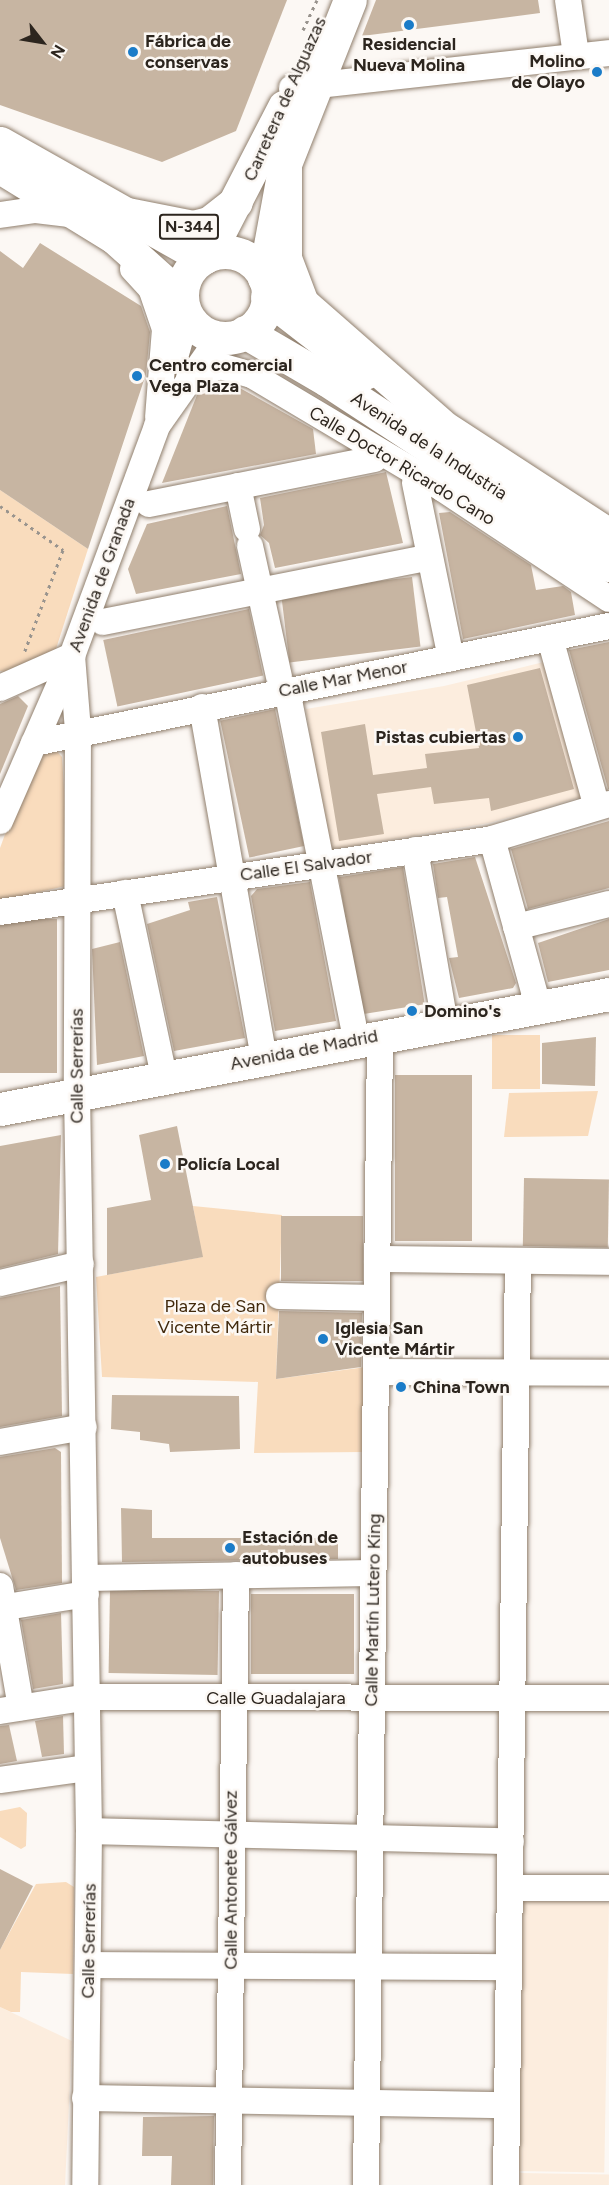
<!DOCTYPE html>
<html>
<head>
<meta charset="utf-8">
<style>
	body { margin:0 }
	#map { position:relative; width:609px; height:2185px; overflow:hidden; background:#fcf8f4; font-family:Figtree,sans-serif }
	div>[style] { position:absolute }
	.built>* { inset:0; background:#fcedde; transform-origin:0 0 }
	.green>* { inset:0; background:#f9dcbd; transform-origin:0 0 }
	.building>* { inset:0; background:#c7b5a2; transform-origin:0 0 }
	.path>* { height:3px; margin-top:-1.5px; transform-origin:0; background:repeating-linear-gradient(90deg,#99948e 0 3px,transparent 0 7.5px) }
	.roads { filter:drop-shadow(0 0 2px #907f6d) drop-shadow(0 0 2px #907f6d) }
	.minor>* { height:26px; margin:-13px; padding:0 13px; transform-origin:13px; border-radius:13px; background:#fff }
	.major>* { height:33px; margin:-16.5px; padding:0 16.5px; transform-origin:16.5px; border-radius:16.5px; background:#fff }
	.major>.ring { margin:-16.5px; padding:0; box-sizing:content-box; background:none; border:33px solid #fff; border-radius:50% }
	.highway>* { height:33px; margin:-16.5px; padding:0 16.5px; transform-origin:16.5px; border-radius:16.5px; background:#fff }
	.dots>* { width:16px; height:16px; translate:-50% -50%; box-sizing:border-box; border:3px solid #fcf8f4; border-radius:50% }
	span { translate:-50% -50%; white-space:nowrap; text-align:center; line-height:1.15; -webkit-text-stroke:5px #fcf8f4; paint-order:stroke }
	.shield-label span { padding:2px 4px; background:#fcf8f4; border:2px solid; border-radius:4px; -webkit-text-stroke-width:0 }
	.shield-label { font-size:16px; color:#2c251e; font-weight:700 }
	.poi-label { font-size:18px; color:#2c251e; font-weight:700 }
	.left { translate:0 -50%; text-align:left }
	.right { translate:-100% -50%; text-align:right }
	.street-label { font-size:18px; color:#2c251e }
	.park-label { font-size:18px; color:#41290c }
	.north { position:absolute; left:12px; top:12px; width:60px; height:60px; -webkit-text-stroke:4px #fcf8f4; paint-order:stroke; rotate:121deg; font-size:16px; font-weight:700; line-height:24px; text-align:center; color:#2c251e }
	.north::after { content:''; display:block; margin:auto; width:21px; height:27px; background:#2c251e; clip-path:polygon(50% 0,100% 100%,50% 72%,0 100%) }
</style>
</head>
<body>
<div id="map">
	<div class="built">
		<i style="clip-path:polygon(544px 662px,581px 797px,489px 823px,328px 850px,306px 709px,444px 686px)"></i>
		<i style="left:523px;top:1901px;width:86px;height:270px;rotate:1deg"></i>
		<i style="clip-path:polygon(0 2007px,72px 2041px,65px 2185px,0 2185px)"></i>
		<i style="left:520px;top:2173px;width:89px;height:12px;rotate:1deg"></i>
	</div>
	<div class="green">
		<i style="clip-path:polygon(0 490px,88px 549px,55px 652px,10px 673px,0 671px)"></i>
		<i style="clip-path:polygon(54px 748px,62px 757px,70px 885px,0 901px,0 848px,36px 751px)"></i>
		<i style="left:540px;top:1035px;width:54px;height:48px;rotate:90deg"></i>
		<i style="clip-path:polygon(598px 1091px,588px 1136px,504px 1137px,509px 1093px)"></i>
		<i style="clip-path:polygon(193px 1206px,282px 1215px,276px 1379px,366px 1367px,364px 1452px,254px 1453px,258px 1382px,102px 1377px,96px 1277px,202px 1257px)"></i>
		<i style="clip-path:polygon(20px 1807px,27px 1813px,26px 1846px,21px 1849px,0 1837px,0 1811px)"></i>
		<i style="clip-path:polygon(66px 1882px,74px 1887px,73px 1974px,21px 1972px,20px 2012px,11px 2012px,0 2007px,0 1950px,36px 1884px)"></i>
	</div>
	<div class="building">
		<i style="clip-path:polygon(0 0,287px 0,236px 131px,162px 162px,0 105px)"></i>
		<i style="clip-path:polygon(376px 0,538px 0,540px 13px,362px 36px)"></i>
		<i style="clip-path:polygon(40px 243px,141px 306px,150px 332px,146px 374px,88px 549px,0 490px,0 251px,23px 268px)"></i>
		<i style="clip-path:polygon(238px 387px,313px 429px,316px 454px,162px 483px,197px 395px)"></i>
		<i style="clip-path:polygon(386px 472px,403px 543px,275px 568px,269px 543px,260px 535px,264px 525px,260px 498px)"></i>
		<i style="clip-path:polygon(227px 506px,241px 574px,136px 594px,128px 569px,147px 524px)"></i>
		<i style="clip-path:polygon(450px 512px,531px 565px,536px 590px,563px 586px,571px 592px,575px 615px,463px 639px,439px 513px)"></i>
		<i style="left:412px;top:577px;width:70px;height:132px;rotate:83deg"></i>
		<i style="left:249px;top:609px;width:68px;height:149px;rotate:78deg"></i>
		<i style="clip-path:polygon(609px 642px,609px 789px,608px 789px,569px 650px)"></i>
		<i style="clip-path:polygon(540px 668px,574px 789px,491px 811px,489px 798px,434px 804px,431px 787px,377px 794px,384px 834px,339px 841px,321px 732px,365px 724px,373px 775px,427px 768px,425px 754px,479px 748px,467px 685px)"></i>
		<i style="clip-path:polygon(18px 696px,28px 706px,0 774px,0 704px)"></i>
		<i style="left:275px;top:709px;width:140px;height:56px;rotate:78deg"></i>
		<i style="clip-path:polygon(609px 821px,609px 888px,528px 909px,511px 849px)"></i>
		<i style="clip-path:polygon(475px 857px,516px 983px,513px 988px,459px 998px,449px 958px,458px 957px,447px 897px,438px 898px,433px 864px)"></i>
		<i style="left:403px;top:867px;width:139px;height:65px;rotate:81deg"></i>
		<i style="clip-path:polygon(310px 882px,336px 1021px,275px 1031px,251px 896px,257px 889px)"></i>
		<i style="clip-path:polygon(217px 897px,245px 1038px,174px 1051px,147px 924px,190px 910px,188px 902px)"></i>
		<i style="left:57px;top:919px;width:154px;height:58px;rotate:90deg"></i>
		<i style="clip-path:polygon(609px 919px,609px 970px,548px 982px,538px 943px)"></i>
		<i style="clip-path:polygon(120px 942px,144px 1056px,97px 1065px,92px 949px)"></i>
		<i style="clip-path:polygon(596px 1037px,595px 1086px,542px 1084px,542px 1043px)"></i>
		<i style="left:395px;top:1075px;width:77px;height:166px"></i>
		<i style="clip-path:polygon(177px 1126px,203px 1257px,107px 1275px,107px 1208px,151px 1200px,139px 1135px)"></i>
		<i style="clip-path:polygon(61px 1135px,58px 1254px,0 1268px,0 1146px)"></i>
		<i style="left:524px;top:1178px;width:85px;height:68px;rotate:1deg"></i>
		<i style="left:281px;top:1216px;width:82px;height:65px"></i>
		<i style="clip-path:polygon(60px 1286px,62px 1416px,0 1427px,0 1298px)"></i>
		<i style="clip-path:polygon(279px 1311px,362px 1313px,361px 1367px,276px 1379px)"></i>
		<i style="clip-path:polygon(112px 1395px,239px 1396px,240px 1449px,170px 1452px,169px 1444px,140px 1440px,140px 1432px,111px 1429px)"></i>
		<i style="clip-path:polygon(55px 1448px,61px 1452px,62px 1583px,16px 1590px,0 1538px,0 1457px)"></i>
		<i style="clip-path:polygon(121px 1508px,152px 1510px,152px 1538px,338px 1538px,338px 1559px,122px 1562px)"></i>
		<i style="left:219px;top:1591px;width:84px;height:109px;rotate:91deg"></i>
		<i style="left:251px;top:1594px;width:103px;height:80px"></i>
		<i style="clip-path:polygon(61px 1613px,63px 1684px,33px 1689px,21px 1620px)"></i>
		<i style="clip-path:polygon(63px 1716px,64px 1754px,42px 1757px,35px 1721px)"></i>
		<i style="clip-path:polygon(9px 1725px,17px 1761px,0 1764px,0 1726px)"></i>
		<i style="clip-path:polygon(0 1869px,33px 1886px,0 1950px)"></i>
		<i style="clip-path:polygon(214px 2116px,213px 2185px,171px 2185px,172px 2156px,142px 2156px,143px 2117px)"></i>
	</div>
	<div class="path">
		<i style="left:303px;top:30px;width:33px;rotate:-65deg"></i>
		<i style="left:0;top:506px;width:77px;rotate:34.9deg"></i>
		<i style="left:63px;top:550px;width:110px;rotate:110.7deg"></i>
	</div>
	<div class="roads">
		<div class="minor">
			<i style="left:568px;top:0;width:56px;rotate:81.7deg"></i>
			<i style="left:292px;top:88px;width:319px;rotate:-6.3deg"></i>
			<i style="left:0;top:215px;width:36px;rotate:-8deg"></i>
			<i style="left:36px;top:210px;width:38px;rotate:7deg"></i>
			<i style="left:133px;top:269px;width:26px;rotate:47deg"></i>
			<i style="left:151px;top:288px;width:43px;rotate:71.1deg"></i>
			<i style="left:165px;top:329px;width:88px;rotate:94.5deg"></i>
			<i style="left:174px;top:361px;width:48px;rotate:-74.2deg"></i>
			<i style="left:189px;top:378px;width:33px;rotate:-21deg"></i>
			<i style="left:220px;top:366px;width:33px;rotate:16deg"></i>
			<i style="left:252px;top:375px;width:222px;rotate:30.8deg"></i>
			<i style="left:443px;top:489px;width:199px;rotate:33.5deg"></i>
			<i style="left:415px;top:483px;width:179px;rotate:78.4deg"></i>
			<i style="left:238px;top:486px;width:44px;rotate:78.2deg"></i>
			<i style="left:149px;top:504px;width:230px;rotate:-11.3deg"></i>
			<i style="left:250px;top:546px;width:134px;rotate:77.5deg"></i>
			<i style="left:103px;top:622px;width:333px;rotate:-11.2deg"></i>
			<i style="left:550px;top:638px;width:175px;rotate:74.5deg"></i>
			<i style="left:72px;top:656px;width:75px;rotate:85.4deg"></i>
			<i style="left:78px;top:731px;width:361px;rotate:90.2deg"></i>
			<i style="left:77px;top:1092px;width:739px;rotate:89.07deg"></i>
			<i style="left:89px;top:1831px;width:354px;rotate:90.6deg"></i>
			<i style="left:0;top:688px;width:79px;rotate:-24deg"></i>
			<i style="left:287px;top:690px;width:357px;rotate:78.8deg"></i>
			<i style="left:202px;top:707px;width:355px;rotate:80deg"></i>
			<i style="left:34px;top:743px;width:587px;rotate:-11.5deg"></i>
			<i style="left:0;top:821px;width:180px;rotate:-66.4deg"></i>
			<i style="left:72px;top:656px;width:245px;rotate:-69.7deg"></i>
			<i style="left:157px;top:426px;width:108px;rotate:-54.8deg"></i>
			<i style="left:492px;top:839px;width:173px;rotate:74.6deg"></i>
			<i style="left:415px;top:850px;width:177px;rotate:80.2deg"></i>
			<i style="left:125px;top:893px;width:187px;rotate:78deg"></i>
			<i style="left:0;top:912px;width:497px;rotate:-8.4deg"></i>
			<i style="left:492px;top:839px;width:122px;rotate:-16.7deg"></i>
			<i style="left:516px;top:927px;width:96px;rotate:-13.9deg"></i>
			<i style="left:377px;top:1259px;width:232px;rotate:0.7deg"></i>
			<i style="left:0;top:1283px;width:83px;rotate:-13.2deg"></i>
			<i style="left:279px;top:1296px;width:97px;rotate:1.2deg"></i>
			<i style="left:376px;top:1372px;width:233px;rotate:0.2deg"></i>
			<i style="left:0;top:1442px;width:85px;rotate:-10.1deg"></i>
			<i style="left:86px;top:1578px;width:287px;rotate:-1deg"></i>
			<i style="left:0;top:1586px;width:123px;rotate:80.2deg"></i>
			<i style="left:0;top:1608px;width:87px;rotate:-9.2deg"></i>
			<i style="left:0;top:1711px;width:89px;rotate:-9deg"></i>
			<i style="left:88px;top:1697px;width:521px;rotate:0.11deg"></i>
			<i style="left:0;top:1780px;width:87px;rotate:-7.9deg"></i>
			<i style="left:89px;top:1831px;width:422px;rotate:1.4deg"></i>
			<i style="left:510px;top:1888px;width:99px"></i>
			<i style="left:90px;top:1965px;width:419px;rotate:0.3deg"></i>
			<i style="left:85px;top:2098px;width:422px;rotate:1deg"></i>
			<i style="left:228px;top:2185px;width:610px;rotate:-89.25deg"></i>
			<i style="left:366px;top:2185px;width:1149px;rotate:-89.3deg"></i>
			<i style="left:506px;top:2185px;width:924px;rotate:-89.26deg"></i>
		</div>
		<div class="major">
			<i style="left:0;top:143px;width:234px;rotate:29.4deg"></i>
			<i style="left:0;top:167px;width:134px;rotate:31.6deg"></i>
			<i style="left:114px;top:237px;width:91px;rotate:41.9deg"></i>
			<i class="ring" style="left:182px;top:252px;width:53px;height:53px"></i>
			<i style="left:267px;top:297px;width:124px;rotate:37.8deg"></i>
			<i style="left:245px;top:332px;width:95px;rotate:30.3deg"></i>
			<i style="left:327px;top:380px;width:337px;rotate:33.3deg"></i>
			<i style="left:445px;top:428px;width:196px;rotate:33.1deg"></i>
			<i style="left:0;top:1109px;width:620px;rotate:-10.69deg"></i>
		</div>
		<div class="highway">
			<i style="left:285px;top:164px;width:94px;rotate:90deg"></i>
			<i style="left:285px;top:258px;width:48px;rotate:69.3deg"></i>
			<i style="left:302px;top:303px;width:184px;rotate:41.2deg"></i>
			<i style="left:127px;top:214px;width:67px;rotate:11.1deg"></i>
			<i style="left:193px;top:227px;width:16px;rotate:-14deg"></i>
			<i style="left:209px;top:223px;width:34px;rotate:-38deg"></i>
			<i style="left:207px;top:256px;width:168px;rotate:-62.7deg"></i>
			<i style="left:264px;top:278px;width:116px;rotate:-79.6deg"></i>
			<i style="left:285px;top:164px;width:176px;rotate:-68.4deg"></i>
		</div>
	</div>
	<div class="dots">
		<i style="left:409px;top:25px;background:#1b7cc8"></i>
		<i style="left:133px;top:52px;background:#1b7cc8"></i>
		<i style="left:597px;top:72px;background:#1b7cc8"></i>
		<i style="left:137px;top:376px;background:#1b7cc8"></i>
		<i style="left:518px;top:737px;background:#1b7cc8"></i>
		<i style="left:412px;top:1011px;background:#1b7cc8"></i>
		<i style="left:165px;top:1164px;background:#1b7cc8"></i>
		<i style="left:323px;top:1339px;background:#1b7cc8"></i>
		<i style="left:401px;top:1387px;background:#1b7cc8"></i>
		<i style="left:230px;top:1548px;background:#1b7cc8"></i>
	</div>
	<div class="shield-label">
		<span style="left:189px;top:227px">N-344</span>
	</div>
	<div class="poi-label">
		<span class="left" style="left:145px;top:52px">Fábrica de<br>conservas</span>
		<span style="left:409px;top:55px">Residencial<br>Nueva Molina</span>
		<span class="right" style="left:585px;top:72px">Molino<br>de Olayo</span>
		<span class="left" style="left:149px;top:376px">Centro comercial<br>Vega Plaza</span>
		<span class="right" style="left:506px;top:737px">Pistas cubiertas</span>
		<span class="left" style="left:424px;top:1011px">Domino's</span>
		<span class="left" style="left:177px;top:1164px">Policía Local</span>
		<span class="left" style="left:335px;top:1339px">Iglesia San<br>Vicente Mártir</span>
		<span class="left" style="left:413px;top:1387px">China Town</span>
		<span class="left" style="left:242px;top:1548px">Estación de<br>autobuses</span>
	</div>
	<div class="street-label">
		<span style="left:285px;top:99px;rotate:-66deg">Carretera de Alguazas</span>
		<span style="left:429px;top:446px;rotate:33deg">Avenida de la Industria</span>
		<span style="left:402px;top:466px;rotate:31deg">Calle Doctor Ricardo Cano</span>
		<span style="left:102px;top:575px;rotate:-70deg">Avenida de Granada</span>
		<span style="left:343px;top:679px;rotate:-11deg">Calle Mar Menor</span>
		<span style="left:306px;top:866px;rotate:-8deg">Calle El Salvador</span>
		<span style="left:304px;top:1050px;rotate:-11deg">Avenida de Madrid</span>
		<span style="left:77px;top:1066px;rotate:-90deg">Calle Serrerías</span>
		<span style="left:373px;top:1610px;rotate:-89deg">Calle Martín Lutero King</span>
		<span style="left:276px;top:1698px">Calle Guadalajara</span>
		<span style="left:231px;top:1880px;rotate:-90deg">Calle Antonete Gálvez</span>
		<span style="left:89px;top:1941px;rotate:-89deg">Calle Serrerías</span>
	</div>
	<div class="park-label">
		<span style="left:215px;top:1317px">Plaza de San<br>Vicente Mártir</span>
	</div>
	<div class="north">N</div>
</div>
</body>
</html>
